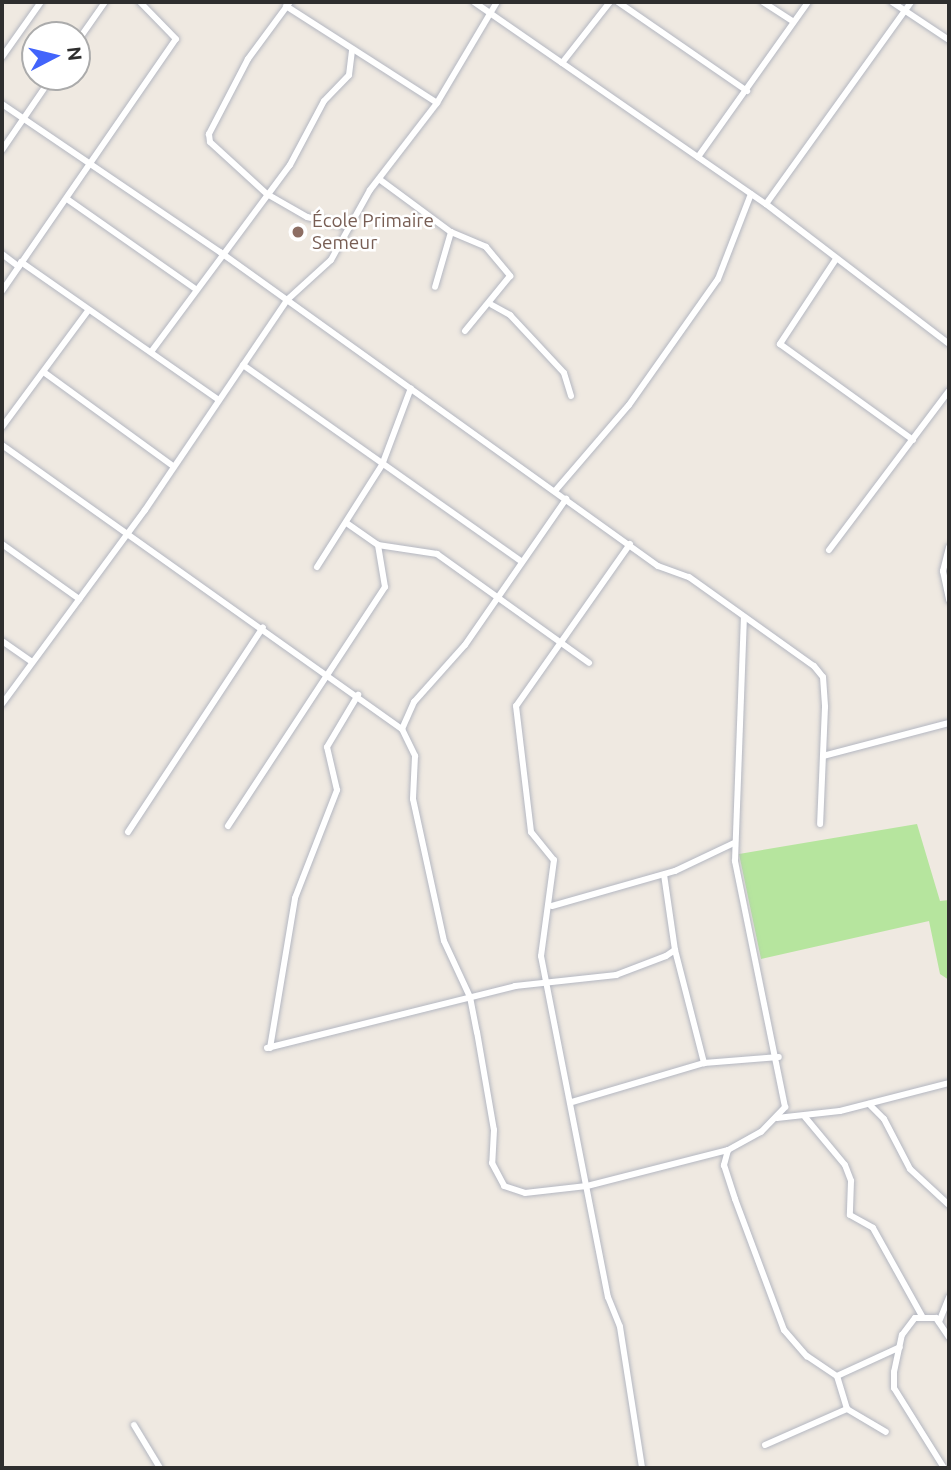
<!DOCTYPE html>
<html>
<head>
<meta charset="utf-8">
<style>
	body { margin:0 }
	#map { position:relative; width:951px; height:1470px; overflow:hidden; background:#efe9e1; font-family:Ubuntu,sans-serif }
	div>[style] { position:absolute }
	.green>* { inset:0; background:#b6e59e }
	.roads { filter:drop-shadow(0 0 2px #b4b7c1) drop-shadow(0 0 2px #b4b7c1) }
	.street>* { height:6px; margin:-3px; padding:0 3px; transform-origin:3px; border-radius:3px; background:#fff }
	.dots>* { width:19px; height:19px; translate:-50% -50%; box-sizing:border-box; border:4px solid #fff; border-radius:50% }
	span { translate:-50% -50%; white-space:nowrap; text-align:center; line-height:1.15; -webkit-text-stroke:5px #fff; paint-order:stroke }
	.education-label { font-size:19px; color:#785e54 }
	.left { translate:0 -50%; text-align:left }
	.frame { position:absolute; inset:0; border:4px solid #2e2e2e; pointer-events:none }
	.north { position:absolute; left:21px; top:21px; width:70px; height:70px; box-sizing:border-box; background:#fff; border:2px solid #ababab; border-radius:50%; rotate:83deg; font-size:19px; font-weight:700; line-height:28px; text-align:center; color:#2e2e2e }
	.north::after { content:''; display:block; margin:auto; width:24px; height:32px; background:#4264fb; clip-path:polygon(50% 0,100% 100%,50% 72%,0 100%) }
</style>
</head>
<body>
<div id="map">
	<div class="green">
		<i style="clip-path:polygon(917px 824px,940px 901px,949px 900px,949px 980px,940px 974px,929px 921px,761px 959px,739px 854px)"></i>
	</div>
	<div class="roads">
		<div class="street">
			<i style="left:290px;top:2px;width:71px;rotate:126.4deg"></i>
			<i style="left:248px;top:59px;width:85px;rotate:117.5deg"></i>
			<i style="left:209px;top:134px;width:8px;rotate:83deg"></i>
			<i style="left:210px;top:142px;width:77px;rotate:42.4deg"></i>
			<i style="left:267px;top:194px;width:46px;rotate:29.9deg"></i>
			<i style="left:307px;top:217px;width:44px;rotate:13.1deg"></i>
			<i style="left:474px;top:2px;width:355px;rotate:34.7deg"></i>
			<i style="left:766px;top:204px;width:230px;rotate:37.4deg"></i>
			<i style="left:618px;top:2px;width:157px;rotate:34.6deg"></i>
			<i style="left:763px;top:2px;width:35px;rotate:33deg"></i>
			<i style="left:892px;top:2px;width:69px;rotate:33.7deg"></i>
			<i style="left:286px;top:6px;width:179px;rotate:32.7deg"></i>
			<i style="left:77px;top:42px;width:49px;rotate:-55deg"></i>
			<i style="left:2px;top:57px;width:67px;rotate:-54.7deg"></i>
			<i style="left:562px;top:63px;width:78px;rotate:-51.8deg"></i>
			<i style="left:2px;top:104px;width:263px;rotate:34.2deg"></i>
			<i style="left:220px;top:252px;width:539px;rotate:35.64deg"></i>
			<i style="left:658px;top:566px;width:33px;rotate:20deg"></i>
			<i style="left:689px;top:577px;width:153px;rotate:35.5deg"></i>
			<i style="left:814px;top:666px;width:14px;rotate:51deg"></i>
			<i style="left:823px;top:677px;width:30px;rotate:86deg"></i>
			<i style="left:825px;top:707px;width:117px;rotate:92.4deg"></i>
			<i style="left:2px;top:150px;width:88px;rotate:-55.6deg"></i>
			<i style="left:698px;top:157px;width:190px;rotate:-54.6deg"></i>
			<i style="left:379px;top:179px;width:89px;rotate:36.4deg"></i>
			<i style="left:451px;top:232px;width:57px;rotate:106.2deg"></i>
			<i style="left:67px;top:199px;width:155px;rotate:35deg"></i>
			<i style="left:766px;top:204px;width:249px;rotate:-54.3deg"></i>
			<i style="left:451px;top:232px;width:38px;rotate:23deg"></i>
			<i style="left:486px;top:247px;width:38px;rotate:50deg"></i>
			<i style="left:510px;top:276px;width:71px;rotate:129.3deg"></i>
			<i style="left:2px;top:254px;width:21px;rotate:37deg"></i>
			<i style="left:836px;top:259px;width:102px;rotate:123.4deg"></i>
			<i style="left:780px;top:344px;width:164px;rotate:35.8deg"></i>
			<i style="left:21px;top:262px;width:241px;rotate:34.9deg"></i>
			<i style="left:2px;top:291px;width:306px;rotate:-55.4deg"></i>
			<i style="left:176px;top:39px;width:52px;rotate:-134.2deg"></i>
			<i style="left:492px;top:305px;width:21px;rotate:29deg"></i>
			<i style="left:510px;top:315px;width:79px;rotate:47deg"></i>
			<i style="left:564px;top:373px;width:24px;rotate:73deg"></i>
			<i style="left:151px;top:352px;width:233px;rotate:-53.4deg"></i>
			<i style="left:290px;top:165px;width:72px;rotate:-62deg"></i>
			<i style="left:324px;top:101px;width:36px;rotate:-46deg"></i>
			<i style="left:349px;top:75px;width:26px;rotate:-83deg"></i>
			<i style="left:243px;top:365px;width:340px;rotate:35.2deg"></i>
			<i style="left:45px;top:373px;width:158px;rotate:36deg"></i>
			<i style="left:2px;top:427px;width:143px;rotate:-53.5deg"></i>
			<i style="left:2px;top:445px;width:491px;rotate:35.4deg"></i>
			<i style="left:402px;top:729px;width:30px;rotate:64deg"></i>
			<i style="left:415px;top:756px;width:43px;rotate:92.7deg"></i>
			<i style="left:413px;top:799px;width:145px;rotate:77.7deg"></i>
			<i style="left:444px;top:941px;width:62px;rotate:65.1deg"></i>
			<i style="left:470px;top:997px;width:36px;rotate:79deg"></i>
			<i style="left:477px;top:1032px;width:99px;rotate:80.2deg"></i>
			<i style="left:494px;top:1130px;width:33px;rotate:93deg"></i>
			<i style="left:492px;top:1163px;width:26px;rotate:62deg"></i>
			<i style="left:504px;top:1186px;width:22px;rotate:18deg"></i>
			<i style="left:525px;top:1193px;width:62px;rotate:-6.4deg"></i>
			<i style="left:587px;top:1186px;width:146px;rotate:-14.3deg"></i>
			<i style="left:728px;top:1150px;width:38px;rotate:-29deg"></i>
			<i style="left:761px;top:1132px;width:35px;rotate:-46deg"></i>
			<i style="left:785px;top:1107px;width:251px;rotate:-101.5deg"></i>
			<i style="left:735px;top:861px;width:244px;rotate:-87.9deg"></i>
			<i style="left:555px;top:491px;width:113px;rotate:-49.3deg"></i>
			<i style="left:629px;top:405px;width:154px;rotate:-54.8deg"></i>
			<i style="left:718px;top:279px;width:91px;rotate:-68.8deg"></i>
			<i style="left:2px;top:544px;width:95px;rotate:35.5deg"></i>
			<i style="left:630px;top:544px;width:198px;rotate:125.1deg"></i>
			<i style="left:516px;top:706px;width:127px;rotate:83.2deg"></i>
			<i style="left:531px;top:832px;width:36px;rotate:51deg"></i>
			<i style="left:554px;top:860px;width:97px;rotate:97.7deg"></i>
			<i style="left:541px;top:956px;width:348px;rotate:78.9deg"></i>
			<i style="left:608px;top:1297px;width:32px;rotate:68deg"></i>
			<i style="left:620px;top:1327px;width:143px;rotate:81.1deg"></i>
			<i style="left:378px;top:545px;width:60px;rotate:8.7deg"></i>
			<i style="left:437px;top:554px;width:187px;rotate:35.6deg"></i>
			<i style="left:949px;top:547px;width:25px;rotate:104deg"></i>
			<i style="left:943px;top:571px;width:30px;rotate:78deg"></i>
			<i style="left:829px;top:550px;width:199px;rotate:-53deg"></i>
			<i style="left:317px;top:567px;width:121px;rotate:-57.5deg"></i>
			<i style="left:382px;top:465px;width:82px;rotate:-69.4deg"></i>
			<i style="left:2px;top:641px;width:35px;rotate:35deg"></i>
			<i style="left:2px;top:704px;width:241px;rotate:-53.6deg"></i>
			<i style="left:145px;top:510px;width:254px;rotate:-55.9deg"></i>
			<i style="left:287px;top:300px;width:59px;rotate:-42.3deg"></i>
			<i style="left:331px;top:260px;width:80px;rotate:-60.9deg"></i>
			<i style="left:370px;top:190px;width:110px;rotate:-52.4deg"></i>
			<i style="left:437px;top:103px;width:117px;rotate:-59.3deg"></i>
			<i style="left:402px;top:729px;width:30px;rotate:-66deg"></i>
			<i style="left:414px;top:702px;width:76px;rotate:-48.2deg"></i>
			<i style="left:465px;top:645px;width:178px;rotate:-55.3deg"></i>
			<i style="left:823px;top:756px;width:130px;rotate:-14.7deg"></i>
			<i style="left:228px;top:826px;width:286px;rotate:-56.7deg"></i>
			<i style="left:385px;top:587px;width:43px;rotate:-99.5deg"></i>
			<i style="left:378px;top:545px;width:38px;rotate:-145deg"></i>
			<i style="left:128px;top:832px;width:245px;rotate:-56.6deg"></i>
			<i style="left:552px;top:906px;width:128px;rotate:-15.9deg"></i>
			<i style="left:675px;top:871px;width:65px;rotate:-25.4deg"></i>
			<i style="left:675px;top:950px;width:117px;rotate:75.6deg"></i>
			<i style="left:267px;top:1048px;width:256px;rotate:-14deg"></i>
			<i style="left:515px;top:986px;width:102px;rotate:-6.2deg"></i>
			<i style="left:616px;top:975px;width:53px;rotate:-20.8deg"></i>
			<i style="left:666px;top:956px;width:11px;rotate:-34deg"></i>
			<i style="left:675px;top:950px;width:76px;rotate:-98.3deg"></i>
			<i style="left:270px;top:1048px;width:152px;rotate:-80.5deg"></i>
			<i style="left:295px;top:898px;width:116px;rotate:-68.7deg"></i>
			<i style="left:337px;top:790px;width:44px;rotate:-103.1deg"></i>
			<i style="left:327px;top:747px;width:61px;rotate:-59.2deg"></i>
			<i style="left:572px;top:1102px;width:138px;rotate:-16.5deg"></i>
			<i style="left:704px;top:1063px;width:75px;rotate:-4.6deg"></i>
			<i style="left:869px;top:1104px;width:21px;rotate:45deg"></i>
			<i style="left:884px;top:1119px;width:56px;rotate:62.5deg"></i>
			<i style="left:910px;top:1169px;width:53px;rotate:42.7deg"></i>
			<i style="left:805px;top:1117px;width:62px;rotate:50.2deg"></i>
			<i style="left:845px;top:1165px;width:17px;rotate:69deg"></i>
			<i style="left:851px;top:1181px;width:34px;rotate:92deg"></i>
			<i style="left:850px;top:1215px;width:26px;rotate:29deg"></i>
			<i style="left:873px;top:1228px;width:101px;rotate:60.9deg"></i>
			<i style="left:777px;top:1118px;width:63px;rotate:-6.3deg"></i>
			<i style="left:840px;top:1111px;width:113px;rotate:-14.4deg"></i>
			<i style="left:728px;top:1150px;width:16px;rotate:105deg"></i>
			<i style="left:724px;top:1165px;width:36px;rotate:72deg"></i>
			<i style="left:735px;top:1199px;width:140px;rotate:69.5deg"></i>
			<i style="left:784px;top:1330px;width:35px;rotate:49deg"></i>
			<i style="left:807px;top:1356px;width:36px;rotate:34deg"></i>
			<i style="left:837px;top:1376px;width:34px;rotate:73deg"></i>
			<i style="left:847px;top:1409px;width:45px;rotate:30.5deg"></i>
			<i style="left:939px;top:1322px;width:27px;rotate:-68deg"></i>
			<i style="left:837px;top:1376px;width:69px;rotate:-24.7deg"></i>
			<i style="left:134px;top:1425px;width:50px;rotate:58.8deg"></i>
			<i style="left:765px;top:1445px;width:90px;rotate:-23.7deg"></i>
			<i style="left:944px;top:1468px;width:94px;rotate:-122deg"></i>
			<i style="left:894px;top:1388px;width:16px;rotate:-90deg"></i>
			<i style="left:894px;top:1372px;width:38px;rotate:-78deg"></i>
			<i style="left:902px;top:1335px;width:21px;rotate:-53deg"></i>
			<i style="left:915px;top:1318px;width:21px"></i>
			<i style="left:936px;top:1318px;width:23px;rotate:56deg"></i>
		</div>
	</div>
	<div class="dots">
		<i style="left:298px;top:232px;background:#8d6e63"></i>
	</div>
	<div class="education-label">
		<span class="left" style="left:312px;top:232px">École Primaire<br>Semeur</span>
	</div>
	<div class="frame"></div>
	<div class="north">N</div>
</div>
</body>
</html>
